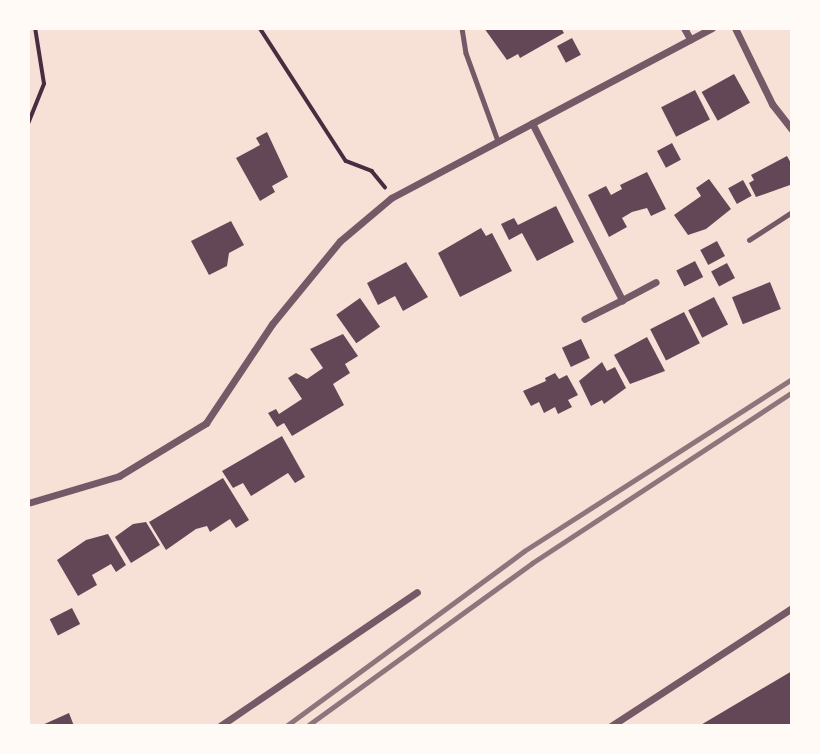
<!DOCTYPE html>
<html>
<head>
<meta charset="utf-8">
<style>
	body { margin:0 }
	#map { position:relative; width:820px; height:754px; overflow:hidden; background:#f7e1d7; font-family:"DM Sans",sans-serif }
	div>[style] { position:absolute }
	.building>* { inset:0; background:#644757; transform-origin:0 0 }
	.path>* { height:3.5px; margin:-1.75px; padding:0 1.75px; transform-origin:1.75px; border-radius:1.75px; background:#4a2c40 }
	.service>* { height:4.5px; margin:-2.25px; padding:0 2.25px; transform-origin:2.25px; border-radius:2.25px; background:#755966 }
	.minor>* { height:7px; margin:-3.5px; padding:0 3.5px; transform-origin:3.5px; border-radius:3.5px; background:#755966 }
	.rail>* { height:5px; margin:-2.5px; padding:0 2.5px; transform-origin:2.5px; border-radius:2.5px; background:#8f747c }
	span { translate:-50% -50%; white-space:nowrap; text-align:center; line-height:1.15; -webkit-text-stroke:7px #fffaf5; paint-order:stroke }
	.frame { position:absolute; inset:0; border:30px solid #fffaf5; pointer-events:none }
</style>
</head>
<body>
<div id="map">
	<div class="building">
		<i style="clip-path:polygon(484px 28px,561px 28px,564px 33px,520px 58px,518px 54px,507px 60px)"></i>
		<i style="left:572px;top:38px;width:19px;height:17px;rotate:62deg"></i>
		<i style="left:734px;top:74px;width:33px;height:37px;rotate:61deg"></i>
		<i style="left:695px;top:90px;width:33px;height:38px;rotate:63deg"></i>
		<i style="clip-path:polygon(267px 132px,288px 177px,272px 186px,275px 192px,260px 201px,236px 158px,260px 145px,256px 138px)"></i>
		<i style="left:672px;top:143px;width:19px;height:17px;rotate:62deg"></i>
		<i style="clip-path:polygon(787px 156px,792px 165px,790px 185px,756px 197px,749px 183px,754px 180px,751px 175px)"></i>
		<i style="clip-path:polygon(647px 172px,666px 209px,651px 216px,647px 208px,632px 212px,622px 218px,627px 227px,609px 237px,588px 195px,606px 186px,611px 195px,622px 189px,620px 185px)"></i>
		<i style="clip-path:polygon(709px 179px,731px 209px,706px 229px,688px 235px,674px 215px,701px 196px,696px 188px)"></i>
		<i style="left:743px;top:180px;width:18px;height:17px;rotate:61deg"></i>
		<i style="clip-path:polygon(556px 206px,574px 242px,537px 261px,522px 233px,509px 240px,501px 224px,514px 218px,518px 225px)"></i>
		<i style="clip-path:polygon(231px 221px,244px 245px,229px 253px,227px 266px,209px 275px,191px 241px)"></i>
		<i style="clip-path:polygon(481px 228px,486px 236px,492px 233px,512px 271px,460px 297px,438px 253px)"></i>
		<i style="left:717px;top:241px;width:17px;height:19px;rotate:62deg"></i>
		<i style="left:695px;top:261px;width:18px;height:21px;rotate:63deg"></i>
		<i style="clip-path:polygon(406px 262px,428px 297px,403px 311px,395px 296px,378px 305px,367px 283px)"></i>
		<i style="left:727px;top:263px;width:17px;height:18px;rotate:62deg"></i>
		<i style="left:770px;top:282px;width:29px;height:41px;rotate:68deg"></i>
		<i style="left:714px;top:297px;width:31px;height:29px;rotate:63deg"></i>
		<i style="left:360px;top:298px;width:35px;height:29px;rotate:55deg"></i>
		<i style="left:684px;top:312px;width:35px;height:38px;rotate:63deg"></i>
		<i style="clip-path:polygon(343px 334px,358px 356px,345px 364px,350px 373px,333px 384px,344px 405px,292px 436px,284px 423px,277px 427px,268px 413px,276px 409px,279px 414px,302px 399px,288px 378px,296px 373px,307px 379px,323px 368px,310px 349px)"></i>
		<i style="clip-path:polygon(647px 337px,665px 371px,630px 384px,614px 355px)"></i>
		<i style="left:581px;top:339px;width:21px;height:21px;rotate:65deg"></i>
		<i style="clip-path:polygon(602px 362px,607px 371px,615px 367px,626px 388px,604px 404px,602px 400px,591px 406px,579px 381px)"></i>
		<i style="clip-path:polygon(555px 373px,559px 379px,567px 375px,578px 395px,568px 400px,572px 407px,558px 414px,555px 407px,544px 413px,539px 402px,531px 406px,523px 391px,546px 381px,545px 378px)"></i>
		<i style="clip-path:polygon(282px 436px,305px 477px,295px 483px,288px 473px,251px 496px,243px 483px,233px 488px,222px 471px)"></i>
		<i style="clip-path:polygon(223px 478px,249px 520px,236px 528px,230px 519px,210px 532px,207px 526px,196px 529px,166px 550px,149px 522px)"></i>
		<i style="clip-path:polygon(146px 522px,160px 545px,131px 563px,115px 537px,133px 524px)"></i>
		<i style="clip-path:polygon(108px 534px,126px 565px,116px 572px,111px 564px,92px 575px,97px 585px,78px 596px,57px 560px,86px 540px)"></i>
		<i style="left:72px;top:608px;width:18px;height:25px;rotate:63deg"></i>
		<i style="clip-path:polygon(792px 671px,792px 726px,699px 726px)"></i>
		<i style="clip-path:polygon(69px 713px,74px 726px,40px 726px)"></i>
	</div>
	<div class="path">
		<i style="left:260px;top:28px;width:158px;rotate:57.1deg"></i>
		<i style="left:346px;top:161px;width:28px;rotate:21deg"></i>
		<i style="left:372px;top:171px;width:21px;rotate:51deg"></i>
		<i style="left:28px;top:124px;width:43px;rotate:-68.2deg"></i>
		<i style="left:44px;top:84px;width:57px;rotate:-99.1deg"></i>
	</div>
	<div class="service">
		<i style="left:462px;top:28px;width:25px;rotate:81deg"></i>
		<i style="left:466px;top:53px;width:94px;rotate:70deg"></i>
		<i style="left:749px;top:240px;width:51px;rotate:-33.1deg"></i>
	</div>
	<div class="minor">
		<i style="left:684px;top:28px;width:13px;rotate:61deg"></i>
		<i style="left:735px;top:28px;width:85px;rotate:64deg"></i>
		<i style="left:772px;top:104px;width:33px;rotate:52deg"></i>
		<i style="left:532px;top:123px;width:199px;rotate:63deg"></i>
		<i style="left:622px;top:300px;width:42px;rotate:153.4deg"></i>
		<i style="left:622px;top:300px;width:38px;rotate:-28deg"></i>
		<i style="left:28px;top:503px;width:95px;rotate:-16.5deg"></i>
		<i style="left:119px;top:476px;width:102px;rotate:-31.3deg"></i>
		<i style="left:206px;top:423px;width:119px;rotate:-56.3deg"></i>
		<i style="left:272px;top:324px;width:107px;rotate:-50.7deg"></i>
		<i style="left:340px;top:241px;width:67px;rotate:-40.1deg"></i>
		<i style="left:391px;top:198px;width:363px;rotate:-27.9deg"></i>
		<i style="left:220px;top:726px;width:238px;rotate:-34.2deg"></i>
		<i style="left:611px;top:726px;width:216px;rotate:-33.1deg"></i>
	</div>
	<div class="rail">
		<i style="left:286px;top:726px;width:295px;rotate:-36.3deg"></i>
		<i style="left:524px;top:551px;width:318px;rotate:-32.7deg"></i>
		<i style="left:307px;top:726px;width:278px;rotate:-35.9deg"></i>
		<i style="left:532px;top:563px;width:311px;rotate:-33.3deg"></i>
	</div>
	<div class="frame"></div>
</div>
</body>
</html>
